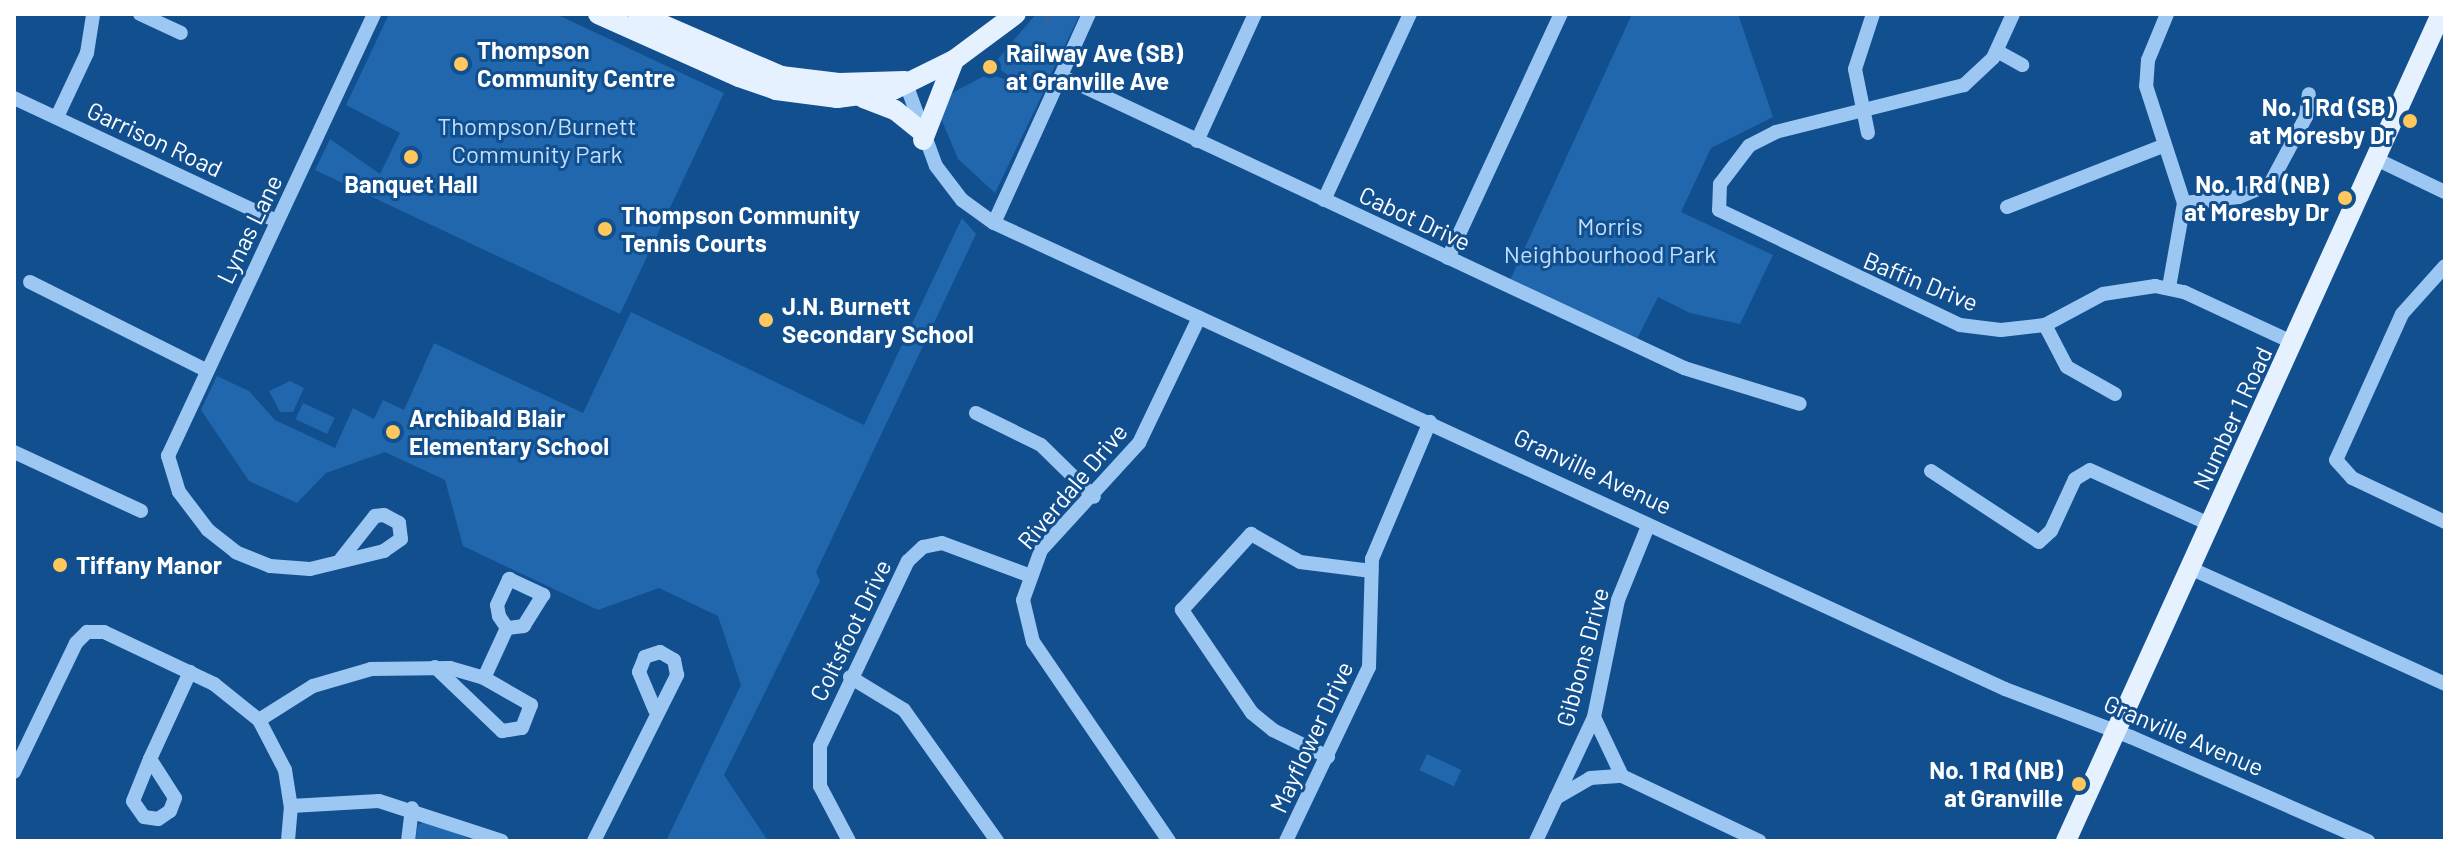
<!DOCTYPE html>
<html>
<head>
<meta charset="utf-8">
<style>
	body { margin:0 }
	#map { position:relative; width:2459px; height:855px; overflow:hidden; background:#114f8f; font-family:Barlow,sans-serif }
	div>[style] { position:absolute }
	.green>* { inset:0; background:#2067ad; transform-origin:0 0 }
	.stream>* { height:3px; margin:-1.5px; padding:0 1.5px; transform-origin:1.5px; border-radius:1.5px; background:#366493 }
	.minor>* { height:14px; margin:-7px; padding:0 7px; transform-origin:7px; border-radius:7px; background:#9bc7f2 }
	.major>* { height:20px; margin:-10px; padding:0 10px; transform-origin:10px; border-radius:10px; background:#e6f1ff }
	.dots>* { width:22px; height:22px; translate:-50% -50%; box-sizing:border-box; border:4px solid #114f8f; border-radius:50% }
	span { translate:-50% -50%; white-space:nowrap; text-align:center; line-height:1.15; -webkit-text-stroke:6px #114f8f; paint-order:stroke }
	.poi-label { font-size:24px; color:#fff; font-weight:700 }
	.left { translate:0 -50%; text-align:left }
	.right { translate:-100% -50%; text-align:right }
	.park-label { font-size:24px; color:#c2e0fd }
	.street-label { font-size:24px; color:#fff }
	.frame { position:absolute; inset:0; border:16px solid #fff; pointer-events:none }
</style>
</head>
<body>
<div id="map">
	<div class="green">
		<i style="clip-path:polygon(389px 14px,556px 14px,724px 93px,620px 314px,315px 170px,330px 139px,380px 174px,400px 133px,346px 105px)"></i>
		<i style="clip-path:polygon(1036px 14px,1080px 14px,1046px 84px,1010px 76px,993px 65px)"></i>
		<i style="clip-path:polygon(1632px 14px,1738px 14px,1773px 117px,1711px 148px,1681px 212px,1773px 255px,1740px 324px,1690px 313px,1658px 297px,1636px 341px,1510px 280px)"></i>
		<i style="clip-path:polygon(988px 74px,1044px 91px,995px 193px,958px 159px,940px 116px,952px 93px)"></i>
		<i style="clip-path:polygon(962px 218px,976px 234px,816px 572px,820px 581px,724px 775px,768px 841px,666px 841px,741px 685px,718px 616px,659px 588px,598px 610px,463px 546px,445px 480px,385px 452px,326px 473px,297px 503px,249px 481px,201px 410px,217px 376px,249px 391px,275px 420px,335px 448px,353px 408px,374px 419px,383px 400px,404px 410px,434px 343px,583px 413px,631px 312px,864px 425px)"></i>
		<i style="clip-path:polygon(290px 381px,304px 388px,293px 412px,280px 412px,269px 391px)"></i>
		<i style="left:303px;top:403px;width:35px;height:18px;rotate:25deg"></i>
		<i style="left:1427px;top:754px;width:38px;height:18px;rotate:25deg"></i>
		<i style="clip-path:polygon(427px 820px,473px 841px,415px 841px,418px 825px)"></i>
	</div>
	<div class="stream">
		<i style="left:1044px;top:24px;width:11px;rotate:-63deg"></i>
	</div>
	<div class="minor">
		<i style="left:140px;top:14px;width:45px;rotate:24.9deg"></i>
		<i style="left:2013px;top:14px;width:48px;rotate:114.4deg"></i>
		<i style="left:1993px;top:58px;width:40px;rotate:137deg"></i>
		<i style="left:1964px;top:85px;width:194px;rotate:166deg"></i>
		<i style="left:1776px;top:132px;width:30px;rotate:153deg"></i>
		<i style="left:1749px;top:146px;width:48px;rotate:127.3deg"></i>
		<i style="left:1720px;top:184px;width:26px;rotate:92deg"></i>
		<i style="left:1719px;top:210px;width:267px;rotate:25.5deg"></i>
		<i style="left:1960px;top:325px;width:41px;rotate:7deg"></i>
		<i style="left:2001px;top:330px;width:44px;rotate:-6.5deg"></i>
		<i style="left:2045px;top:325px;width:66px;rotate:-28.1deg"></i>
		<i style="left:2103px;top:294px;width:53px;rotate:-8.7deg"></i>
		<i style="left:2155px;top:286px;width:30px;rotate:12deg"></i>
		<i style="left:2184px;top:292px;width:121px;rotate:24.9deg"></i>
		<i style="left:2167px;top:14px;width:50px;rotate:112.4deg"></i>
		<i style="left:2148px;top:60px;width:26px;rotate:94deg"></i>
		<i style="left:2146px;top:86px;width:123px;rotate:72deg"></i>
		<i style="left:2184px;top:203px;width:85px;rotate:100.1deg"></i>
		<i style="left:1997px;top:51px;width:29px;rotate:29deg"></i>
		<i style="left:1061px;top:76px;width:688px;rotate:25.11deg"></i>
		<i style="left:1684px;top:368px;width:121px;rotate:17.2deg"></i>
		<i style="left:905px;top:81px;width:90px;rotate:70deg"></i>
		<i style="left:936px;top:166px;width:43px;rotate:52.6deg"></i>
		<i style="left:962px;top:200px;width:39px;rotate:36deg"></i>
		<i style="left:994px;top:223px;width:1113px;rotate:24.75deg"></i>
		<i style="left:2005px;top:689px;width:135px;rotate:20.9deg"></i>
		<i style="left:2131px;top:737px;width:259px;rotate:23.7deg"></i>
		<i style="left:14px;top:98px;width:290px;rotate:25.1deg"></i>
		<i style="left:57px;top:117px;width:71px;rotate:-64.9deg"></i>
		<i style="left:87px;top:53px;width:39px;rotate:-81deg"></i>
		<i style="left:1868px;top:133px;width:65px;rotate:-101.5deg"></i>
		<i style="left:1855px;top:69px;width:58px;rotate:-71.9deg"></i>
		<i style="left:1197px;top:141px;width:140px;rotate:-65.5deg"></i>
		<i style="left:2376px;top:159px;width:76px;rotate:25.6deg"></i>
		<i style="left:1324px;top:200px;width:205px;rotate:-65.2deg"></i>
		<i style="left:2184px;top:203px;width:55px;rotate:-6.2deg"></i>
		<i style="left:2239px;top:197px;width:34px;rotate:-23deg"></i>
		<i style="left:2270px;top:184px;width:76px;rotate:-61.8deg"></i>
		<i style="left:2306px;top:117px;width:23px;rotate:-83deg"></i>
		<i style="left:2007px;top:207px;width:168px;rotate:-21.4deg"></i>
		<i style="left:994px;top:223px;width:230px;rotate:-65.6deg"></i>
		<i style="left:1448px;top:258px;width:269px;rotate:-65.2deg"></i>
		<i style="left:2445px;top:266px;width:64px;rotate:131.9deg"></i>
		<i style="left:2402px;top:314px;width:160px;rotate:114.3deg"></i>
		<i style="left:2336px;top:460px;width:24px;rotate:48deg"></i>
		<i style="left:2352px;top:478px;width:103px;rotate:25.3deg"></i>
		<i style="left:30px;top:282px;width:197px;rotate:26.6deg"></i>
		<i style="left:2045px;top:325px;width:47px;rotate:62.4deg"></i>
		<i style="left:2067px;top:367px;width:55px;rotate:29.4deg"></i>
		<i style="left:976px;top:413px;width:72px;rotate:26.2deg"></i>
		<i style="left:1041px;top:445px;width:74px;rotate:44.5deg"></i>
		<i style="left:14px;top:452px;width:140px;rotate:24.9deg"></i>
		<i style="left:1931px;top:471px;width:129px;rotate:33.3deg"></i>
		<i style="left:2039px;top:542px;width:16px;rotate:-43deg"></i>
		<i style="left:2051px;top:531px;width:57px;rotate:-65.2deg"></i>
		<i style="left:2075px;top:479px;width:17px;rotate:-31deg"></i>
		<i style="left:2090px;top:470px;width:133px;rotate:24.4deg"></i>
		<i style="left:341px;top:559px;width:55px;rotate:-51.7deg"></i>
		<i style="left:375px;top:516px;width:9px;rotate:-6deg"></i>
		<i style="left:384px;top:515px;width:17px;rotate:28deg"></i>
		<i style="left:399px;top:523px;width:16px;rotate:83deg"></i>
		<i style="left:401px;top:539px;width:21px;rotate:145deg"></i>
		<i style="left:384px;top:551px;width:76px;rotate:166.3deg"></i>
		<i style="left:310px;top:569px;width:40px;rotate:-175.7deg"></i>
		<i style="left:270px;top:566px;width:37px;rotate:-158deg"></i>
		<i style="left:236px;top:552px;width:36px;rotate:-142deg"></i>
		<i style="left:208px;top:530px;width:48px;rotate:-127.3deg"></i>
		<i style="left:179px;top:492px;width:38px;rotate:-107deg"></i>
		<i style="left:168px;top:456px;width:488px;rotate:-65deg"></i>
		<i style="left:2192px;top:569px;width:278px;rotate:24.4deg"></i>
		<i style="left:509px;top:579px;width:38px;rotate:25deg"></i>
		<i style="left:543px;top:595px;width:36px;rotate:122deg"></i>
		<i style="left:524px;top:626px;width:17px;rotate:173deg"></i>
		<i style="left:507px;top:628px;width:14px;rotate:-124deg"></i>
		<i style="left:499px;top:616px;width:11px;rotate:-100deg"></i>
		<i style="left:497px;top:605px;width:29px;rotate:-65deg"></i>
		<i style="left:435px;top:667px;width:93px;rotate:43.7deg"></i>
		<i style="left:502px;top:731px;width:20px;rotate:-9deg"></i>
		<i style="left:522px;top:728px;width:25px;rotate:-69deg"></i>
		<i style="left:531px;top:705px;width:54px;rotate:-150.1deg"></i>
		<i style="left:850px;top:677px;width:63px;rotate:31.4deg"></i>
		<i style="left:904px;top:710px;width:161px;rotate:54.6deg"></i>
		<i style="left:1594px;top:717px;width:65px;rotate:64.6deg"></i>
		<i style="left:1622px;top:776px;width:152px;rotate:25.4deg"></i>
		<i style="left:259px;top:720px;width:64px;rotate:-32.2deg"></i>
		<i style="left:313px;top:686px;width:60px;rotate:-16.3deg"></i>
		<i style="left:371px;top:669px;width:79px;rotate:-0.7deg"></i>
		<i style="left:450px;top:668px;width:35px;rotate:16deg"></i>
		<i style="left:484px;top:678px;width:55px;rotate:-65.3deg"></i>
		<i style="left:1328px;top:757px;width:61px;rotate:-153.9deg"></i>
		<i style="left:1273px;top:730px;width:27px;rotate:-141deg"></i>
		<i style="left:1252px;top:713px;width:125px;rotate:-124.2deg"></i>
		<i style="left:1182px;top:610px;width:103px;rotate:-47.8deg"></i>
		<i style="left:1251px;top:534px;width:56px;rotate:29.7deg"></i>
		<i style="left:1300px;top:562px;width:72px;rotate:7.2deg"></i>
		<i style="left:150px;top:759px;width:46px;rotate:57.3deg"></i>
		<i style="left:175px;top:798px;width:14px;rotate:111deg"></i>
		<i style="left:170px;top:811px;width:14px;rotate:146deg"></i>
		<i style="left:158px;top:819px;width:14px;rotate:-172deg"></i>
		<i style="left:144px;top:817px;width:19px;rotate:-125deg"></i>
		<i style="left:133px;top:801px;width:45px;rotate:-68deg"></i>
		<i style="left:150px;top:759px;width:96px;rotate:-65.3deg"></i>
		<i style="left:14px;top:772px;width:143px;rotate:-64.3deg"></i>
		<i style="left:76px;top:643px;width:16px;rotate:-45deg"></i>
		<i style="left:87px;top:632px;width:17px"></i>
		<i style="left:104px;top:632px;width:122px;rotate:25.3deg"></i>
		<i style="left:214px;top:684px;width:58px;rotate:38.7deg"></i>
		<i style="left:259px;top:720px;width:56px;rotate:62.5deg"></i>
		<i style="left:285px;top:770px;width:36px;rotate:81deg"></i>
		<i style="left:291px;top:806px;width:35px;rotate:95deg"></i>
		<i style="left:1556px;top:798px;width:39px;rotate:-30deg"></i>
		<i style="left:1590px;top:778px;width:32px;rotate:-4deg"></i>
		<i style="left:291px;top:806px;width:88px;rotate:-3.3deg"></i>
		<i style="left:379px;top:801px;width:129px;rotate:18deg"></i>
		<i style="left:408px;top:841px;width:33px;rotate:-83deg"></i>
		<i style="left:594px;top:841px;width:186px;rotate:-63.4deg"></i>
		<i style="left:677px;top:675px;width:15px;rotate:-101deg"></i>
		<i style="left:674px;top:660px;width:16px;rotate:-150deg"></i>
		<i style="left:660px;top:652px;width:16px;rotate:162deg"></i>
		<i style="left:645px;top:657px;width:16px;rotate:112deg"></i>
		<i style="left:639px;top:672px;width:41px;rotate:67.2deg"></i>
		<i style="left:849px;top:841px;width:62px;rotate:-117.8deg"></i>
		<i style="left:820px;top:786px;width:40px;rotate:-90deg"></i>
		<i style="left:820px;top:746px;width:205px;rotate:-64.6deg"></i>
		<i style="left:908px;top:561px;width:21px;rotate:-43deg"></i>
		<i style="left:923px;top:547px;width:19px;rotate:-12deg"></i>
		<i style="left:942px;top:543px;width:92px;rotate:20.4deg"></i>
		<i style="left:1169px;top:841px;width:241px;rotate:-124.3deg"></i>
		<i style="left:1033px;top:642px;width:43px;rotate:-103.4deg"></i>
		<i style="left:1023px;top:600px;width:53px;rotate:-70.2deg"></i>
		<i style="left:1041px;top:550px;width:145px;rotate:-47.5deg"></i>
		<i style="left:1139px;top:443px;width:139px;rotate:-64.4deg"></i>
		<i style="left:1286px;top:841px;width:193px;rotate:-64.5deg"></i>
		<i style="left:1369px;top:667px;width:108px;rotate:-88.4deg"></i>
		<i style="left:1372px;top:559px;width:149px;rotate:-67.1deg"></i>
		<i style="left:1536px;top:841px;width:137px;rotate:-64.9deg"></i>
		<i style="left:1594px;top:717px;width:119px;rotate:-78.4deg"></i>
		<i style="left:1618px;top:600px;width:80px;rotate:-67.9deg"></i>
	</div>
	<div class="major">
		<i style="left:598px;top:14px;width:154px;rotate:24.1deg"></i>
		<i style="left:739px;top:77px;width:39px;rotate:19deg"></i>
		<i style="left:776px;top:90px;width:62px;rotate:7.5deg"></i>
		<i style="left:837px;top:98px;width:54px;rotate:-7.4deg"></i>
		<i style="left:891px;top:91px;width:70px;rotate:-26.2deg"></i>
		<i style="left:954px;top:60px;width:77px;rotate:-36.6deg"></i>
		<i style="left:638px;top:14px;width:156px;rotate:23.4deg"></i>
		<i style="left:781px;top:76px;width:58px;rotate:6.9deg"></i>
		<i style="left:839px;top:83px;width:66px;rotate:-1.7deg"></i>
		<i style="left:863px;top:98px;width:34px;rotate:21deg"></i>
		<i style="left:895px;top:110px;width:33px;rotate:39deg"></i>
		<i style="left:923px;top:140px;width:86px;rotate:-68.8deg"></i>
		<i style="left:2066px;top:841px;width:908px;rotate:-65.61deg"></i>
	</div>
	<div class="dots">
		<i style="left:461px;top:64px;background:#ffc75c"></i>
		<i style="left:990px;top:67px;background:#ffc75c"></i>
		<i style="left:2410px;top:121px;background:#ffc75c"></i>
		<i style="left:411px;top:157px;background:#ffc75c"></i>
		<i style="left:2345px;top:198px;background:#ffc75c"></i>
		<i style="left:605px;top:229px;background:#ffc75c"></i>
		<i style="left:766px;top:320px;background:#ffc75c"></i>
		<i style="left:393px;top:432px;background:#ffc75c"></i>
		<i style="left:60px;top:565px;background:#ffc75c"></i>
		<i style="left:2079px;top:784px;background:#ffc75c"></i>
	</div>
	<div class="poi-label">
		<span class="left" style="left:477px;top:64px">Thompson<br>Community Centre</span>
		<span class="left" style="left:1006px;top:67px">Railway Ave (SB)<br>at Granville Ave</span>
		<span class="right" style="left:2394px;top:121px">No. 1 Rd (SB)<br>at Moresby Dr</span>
		<span style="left:411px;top:184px">Banquet Hall</span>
		<span class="right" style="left:2329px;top:198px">No. 1 Rd (NB)<br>at Moresby Dr</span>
		<span class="left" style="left:621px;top:229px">Thompson Community<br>Tennis Courts</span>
		<span class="left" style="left:782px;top:320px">J.N. Burnett<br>Secondary School</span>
		<span class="left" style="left:409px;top:432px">Archibald Blair<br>Elementary School</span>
		<span class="left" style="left:76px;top:565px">Tiffany Manor</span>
		<span class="right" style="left:2063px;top:784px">No. 1 Rd (NB)<br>at Granville</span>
	</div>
	<div class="park-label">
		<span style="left:537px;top:140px">Thompson/Burnett<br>Community Park</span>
		<span style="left:1610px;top:240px">Morris<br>Neighbourhood Park</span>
	</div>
	<div class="street-label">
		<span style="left:155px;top:139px;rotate:25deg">Garrison Road</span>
		<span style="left:1415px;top:218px;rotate:25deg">Cabot Drive</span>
		<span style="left:249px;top:229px;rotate:-64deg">Lynas Lane</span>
		<span style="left:1921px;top:281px;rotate:22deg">Baffin Drive</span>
		<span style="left:2232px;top:418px;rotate:-65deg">Number 1 Road</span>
		<span style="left:1593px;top:471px;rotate:25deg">Granville Avenue</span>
		<span style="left:1072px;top:486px;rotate:-50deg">Riverdale Drive</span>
		<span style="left:850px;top:630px;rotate:-64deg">Coltsfoot Drive</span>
		<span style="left:1582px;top:657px;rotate:-75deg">Gibbons Drive</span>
		<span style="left:2184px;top:735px;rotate:23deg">Granville Avenue</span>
		<span style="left:1311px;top:737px;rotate:-65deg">Mayflower Drive</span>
	</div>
	<div class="frame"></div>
</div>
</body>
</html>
